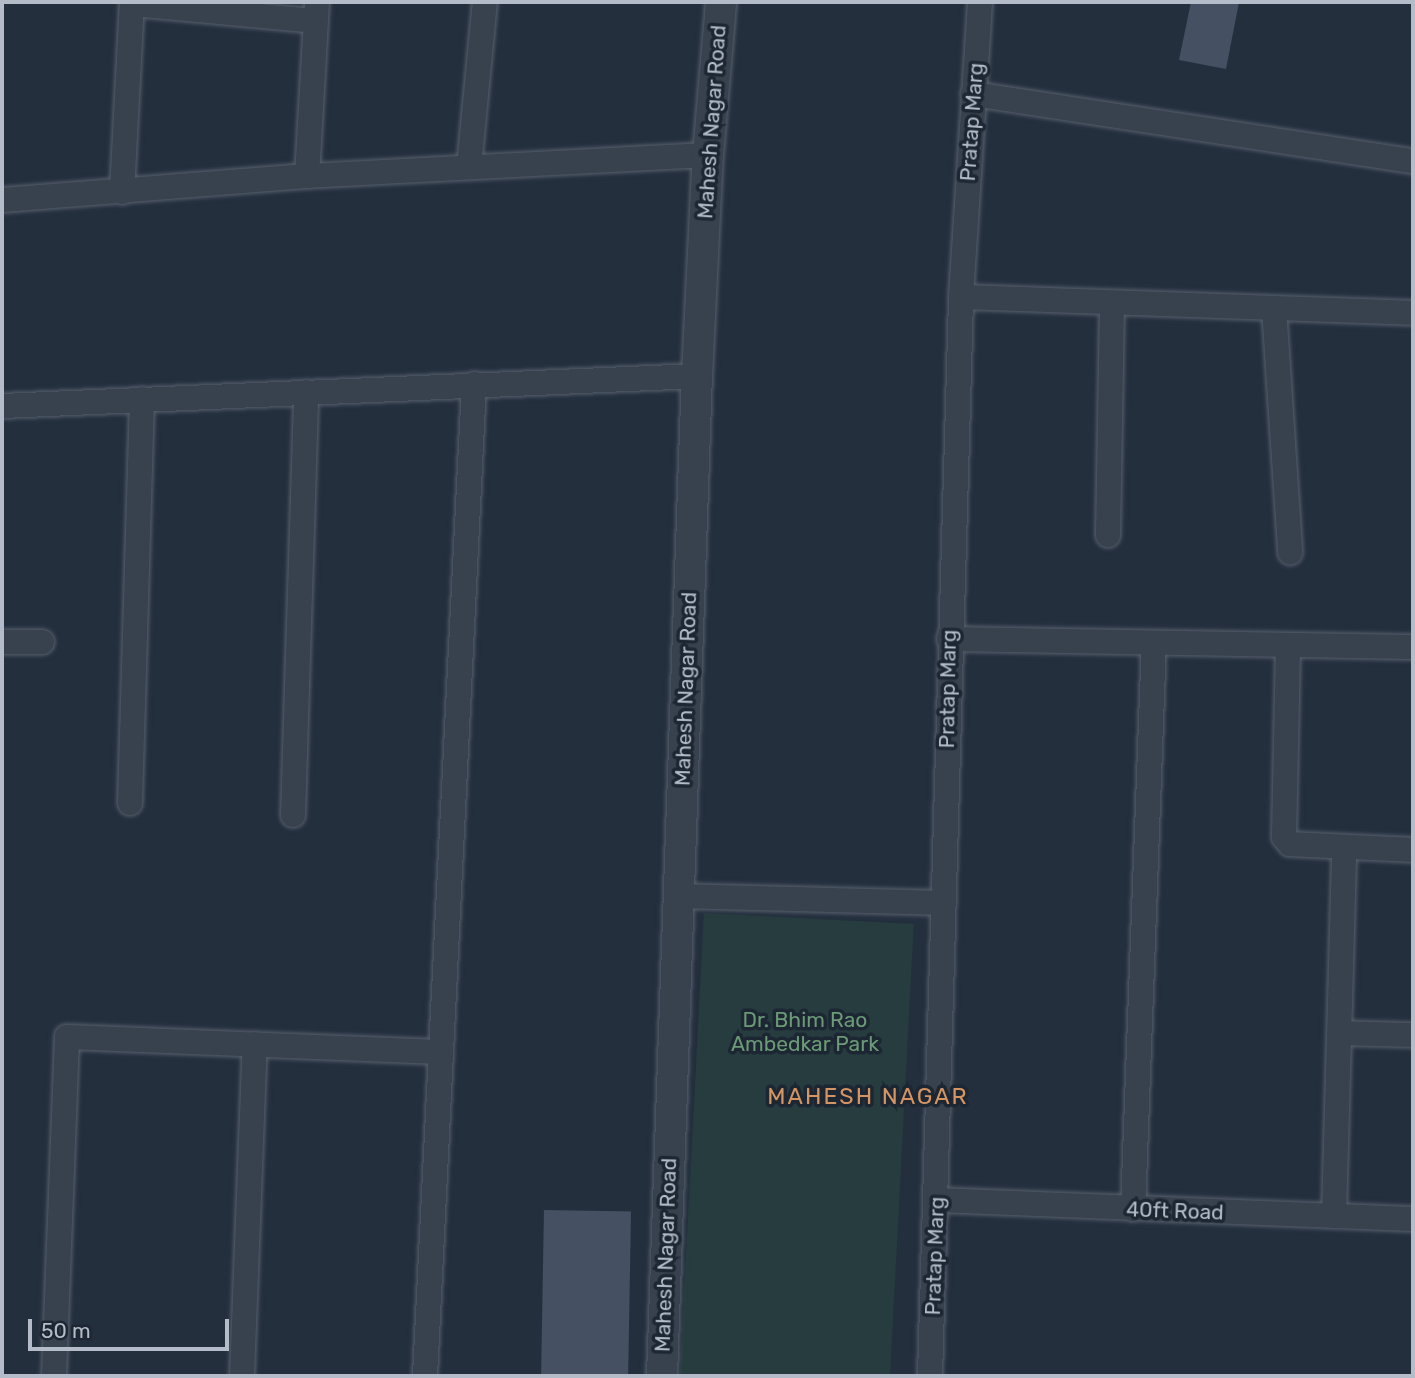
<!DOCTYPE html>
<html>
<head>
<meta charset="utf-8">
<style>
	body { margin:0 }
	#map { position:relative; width:1415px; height:1378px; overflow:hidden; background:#242f3e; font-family:Rubik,sans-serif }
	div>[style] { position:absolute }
	.green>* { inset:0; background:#263c3f; transform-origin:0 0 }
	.building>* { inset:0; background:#455162; transform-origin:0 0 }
	.roads { filter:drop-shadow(0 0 2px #565f6c) drop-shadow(0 0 2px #565f6c) }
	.minor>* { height:24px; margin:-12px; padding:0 12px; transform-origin:12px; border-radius:12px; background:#38414e }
	.tertiary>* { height:30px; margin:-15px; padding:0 15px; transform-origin:15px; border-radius:15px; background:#38414e }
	span { translate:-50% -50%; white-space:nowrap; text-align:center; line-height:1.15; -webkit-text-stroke:7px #1d2633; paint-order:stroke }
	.street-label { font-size:21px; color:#b4bcc9 }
	.park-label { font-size:21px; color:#6b9a76 }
	.neighbourhood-label { font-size:23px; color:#d59563; letter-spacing:2px }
	.frame { position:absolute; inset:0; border:4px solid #b4bcc9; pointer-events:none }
	.scale { position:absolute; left:28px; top:1319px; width:201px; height:32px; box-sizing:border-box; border:4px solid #b4bcc9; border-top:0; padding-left:9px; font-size:21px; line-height:24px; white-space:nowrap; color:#b4bcc9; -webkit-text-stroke:5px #1d2633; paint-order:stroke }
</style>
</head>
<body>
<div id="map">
	<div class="green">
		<i style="left:704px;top:913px;width:210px;height:463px;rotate:3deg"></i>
	</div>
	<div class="building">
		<i style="clip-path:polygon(1191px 2px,1239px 2px,1226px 69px,1179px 60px)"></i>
		<i style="left:544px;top:1210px;width:87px;height:166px;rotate:1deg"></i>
	</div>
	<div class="roads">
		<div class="minor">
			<i style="left:973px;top:94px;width:445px;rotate:8.7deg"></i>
			<i style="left:469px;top:167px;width:166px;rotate:-84.5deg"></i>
			<i style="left:307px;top:176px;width:174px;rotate:-86.7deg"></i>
			<i style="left:122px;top:192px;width:188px;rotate:-87deg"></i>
			<i style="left:132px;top:4px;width:184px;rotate:5.3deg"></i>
			<i style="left:2px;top:200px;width:306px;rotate:-4.5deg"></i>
			<i style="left:307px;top:176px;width:402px;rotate:-3deg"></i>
			<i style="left:961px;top:297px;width:452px;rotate:2deg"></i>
			<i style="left:1274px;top:308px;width:245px;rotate:86.2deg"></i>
			<i style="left:2px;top:406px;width:696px;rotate:-2.47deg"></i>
			<i style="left:1108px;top:535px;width:232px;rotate:-89deg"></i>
			<i style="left:949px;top:639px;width:464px;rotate:1deg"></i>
			<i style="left:2px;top:642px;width:40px"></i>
			<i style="left:1288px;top:647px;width:190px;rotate:91.2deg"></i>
			<i style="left:1284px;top:837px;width:9px;rotate:49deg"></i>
			<i style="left:1290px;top:844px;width:123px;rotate:2.8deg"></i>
			<i style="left:130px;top:803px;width:404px;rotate:-88.3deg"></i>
			<i style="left:293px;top:815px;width:423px;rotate:-88.2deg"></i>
			<i style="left:680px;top:896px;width:264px;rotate:1.5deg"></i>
			<i style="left:1340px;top:1033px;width:73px;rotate:1.6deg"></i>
			<i style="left:937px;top:1200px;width:476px;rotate:2.3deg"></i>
			<i style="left:1133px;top:1209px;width:566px;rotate:-87.88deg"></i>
			<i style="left:1334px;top:1216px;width:369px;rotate:-88.4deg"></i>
			<i style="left:54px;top:1376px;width:339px;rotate:-87.8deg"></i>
			<i style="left:67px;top:1037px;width:373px;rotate:2.3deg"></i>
			<i style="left:242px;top:1376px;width:332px;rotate:-87.8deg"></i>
			<i style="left:425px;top:1376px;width:993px;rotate:-87.17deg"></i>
			<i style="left:930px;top:1376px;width:1079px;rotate:-88.35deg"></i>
			<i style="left:961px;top:297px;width:296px;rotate:-86.3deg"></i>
		</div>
		<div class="tertiary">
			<i style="left:662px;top:1376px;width:1001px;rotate:-88deg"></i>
			<i style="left:697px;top:376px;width:221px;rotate:-87.2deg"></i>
			<i style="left:708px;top:155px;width:154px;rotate:-85.1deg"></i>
		</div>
	</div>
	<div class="street-label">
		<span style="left:712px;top:122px;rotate:-86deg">Mahesh Nagar Road</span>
		<span style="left:972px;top:122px;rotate:-86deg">Pratap Marg</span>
		<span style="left:686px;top:689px;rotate:-88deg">Mahesh Nagar Road</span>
		<span style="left:948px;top:689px;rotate:-89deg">Pratap Marg</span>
		<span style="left:1175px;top:1211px;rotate:2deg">40ft Road</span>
		<span style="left:666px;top:1255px;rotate:-88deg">Mahesh Nagar Road</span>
		<span style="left:935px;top:1256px;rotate:-88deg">Pratap Marg</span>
	</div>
	<div class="park-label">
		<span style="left:805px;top:1032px">Dr. Bhim Rao<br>Ambedkar Park</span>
	</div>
	<div class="neighbourhood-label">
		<span style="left:868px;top:1096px">MAHESH NAGAR</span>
	</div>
	<div class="frame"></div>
	<div class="scale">50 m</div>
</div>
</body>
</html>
